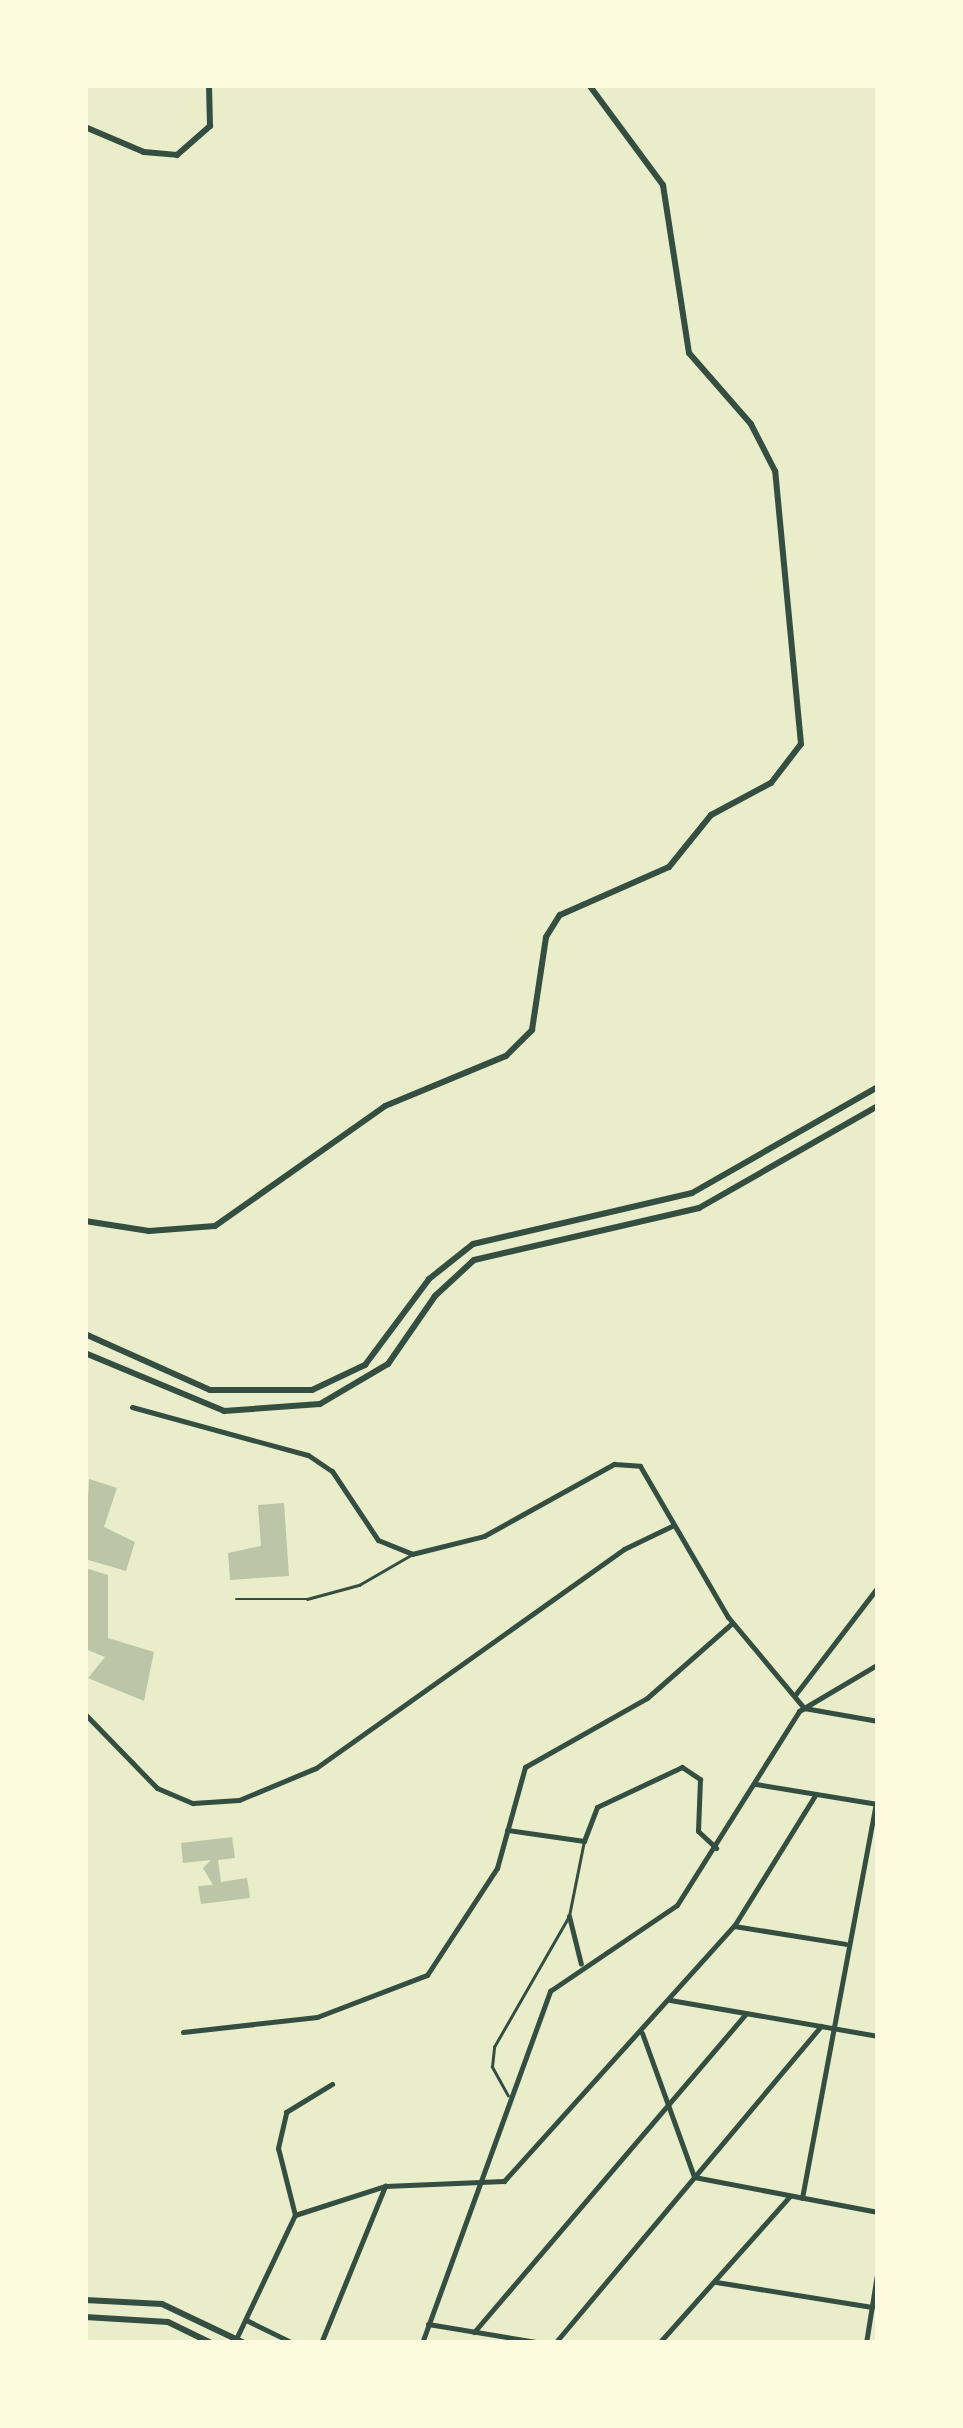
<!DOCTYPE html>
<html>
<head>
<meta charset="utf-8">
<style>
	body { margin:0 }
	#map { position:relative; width:963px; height:2428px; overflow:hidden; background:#e9edc9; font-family:"Noto Sans",sans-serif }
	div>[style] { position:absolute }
	.building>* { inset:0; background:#bcc5a7 }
	.service>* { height:2.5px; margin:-1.25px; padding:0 1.25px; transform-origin:1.25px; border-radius:1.25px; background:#344e41 }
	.minor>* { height:5px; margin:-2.5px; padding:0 2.5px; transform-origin:2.5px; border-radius:2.5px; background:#344e41 }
	.tertiary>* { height:6px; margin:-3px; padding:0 3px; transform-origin:3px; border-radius:3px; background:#344e41 }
	.secondary>* { height:6px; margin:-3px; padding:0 3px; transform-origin:3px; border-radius:3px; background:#344e41 }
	span { translate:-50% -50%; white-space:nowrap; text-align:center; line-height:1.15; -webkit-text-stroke:10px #fefae0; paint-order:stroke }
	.frame { position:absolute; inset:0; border:88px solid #fefae0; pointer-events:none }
</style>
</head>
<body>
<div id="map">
	<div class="building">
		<i style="clip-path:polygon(89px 1479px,117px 1488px,104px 1527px,135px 1542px,126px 1571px,85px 1559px)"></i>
		<i style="clip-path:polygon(284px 1503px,289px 1576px,230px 1580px,228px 1553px,261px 1546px,258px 1505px)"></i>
		<i style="clip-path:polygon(85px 1568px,108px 1575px,108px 1638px,154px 1652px,144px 1701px,88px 1678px,105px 1657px,85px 1649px)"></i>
		<i style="clip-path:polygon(232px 1837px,235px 1858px,218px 1860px,221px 1882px,247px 1878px,250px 1898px,201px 1904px,198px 1886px,213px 1885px,203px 1868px,211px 1860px,183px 1863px,181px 1843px)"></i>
	</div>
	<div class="service">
		<i style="left:236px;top:1599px;width:71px"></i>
		<i style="left:307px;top:1599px;width:54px;rotate:-15.1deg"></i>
		<i style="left:359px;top:1585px;width:60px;rotate:-30deg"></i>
		<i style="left:508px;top:2096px;width:33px;rotate:-119deg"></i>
		<i style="left:492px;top:2067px;width:20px;rotate:-84deg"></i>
		<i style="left:494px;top:2047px;width:151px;rotate:-60.2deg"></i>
		<i style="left:569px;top:1916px;width:76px;rotate:-78.7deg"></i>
	</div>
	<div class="minor">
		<i style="left:132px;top:1407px;width:182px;rotate:15.3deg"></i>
		<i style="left:308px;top:1455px;width:29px;rotate:34deg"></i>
		<i style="left:332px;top:1471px;width:83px;rotate:56.3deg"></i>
		<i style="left:378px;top:1540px;width:37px;rotate:22deg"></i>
		<i style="left:412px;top:1554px;width:74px;rotate:-14deg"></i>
		<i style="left:484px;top:1536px;width:149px;rotate:-29deg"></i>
		<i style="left:614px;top:1464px;width:26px;rotate:4deg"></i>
		<i style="left:640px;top:1466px;width:175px;rotate:59.8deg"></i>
		<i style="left:728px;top:1617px;width:119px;rotate:50.1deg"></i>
		<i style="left:804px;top:1708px;width:75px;rotate:10deg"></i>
		<i style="left:795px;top:1695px;width:136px;rotate:-52.5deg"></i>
		<i style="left:85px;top:1714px;width:103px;rotate:45.8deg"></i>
		<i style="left:157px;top:1788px;width:39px;rotate:23deg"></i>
		<i style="left:193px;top:1803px;width:46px;rotate:-3.7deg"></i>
		<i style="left:239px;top:1800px;width:83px;rotate:-22.6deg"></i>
		<i style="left:316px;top:1768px;width:378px;rotate:-35.4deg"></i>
		<i style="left:624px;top:1549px;width:53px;rotate:-25.6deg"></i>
		<i style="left:756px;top:1784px;width:123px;rotate:9.4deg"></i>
		<i style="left:507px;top:1830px;width:78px;rotate:8.1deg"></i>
		<i style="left:584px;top:1841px;width:36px;rotate:-69deg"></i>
		<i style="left:597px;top:1807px;width:94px;rotate:-25.2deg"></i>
		<i style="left:682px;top:1767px;width:22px;rotate:34deg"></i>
		<i style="left:700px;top:1779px;width:52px;rotate:92.2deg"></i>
		<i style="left:698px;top:1831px;width:25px;rotate:43deg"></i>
		<i style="left:569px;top:1916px;width:49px;rotate:76deg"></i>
		<i style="left:734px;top:1926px;width:113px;rotate:9.1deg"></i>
		<i style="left:670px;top:2000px;width:211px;rotate:9.8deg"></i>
		<i style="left:183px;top:2032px;width:135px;rotate:-6.4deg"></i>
		<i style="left:317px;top:2017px;width:118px;rotate:-20.9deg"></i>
		<i style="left:427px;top:1975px;width:128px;rotate:-56.8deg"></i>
		<i style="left:497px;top:1868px;width:105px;rotate:-74.5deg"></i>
		<i style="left:525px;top:1767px;width:140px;rotate:-29.5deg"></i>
		<i style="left:647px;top:1698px;width:113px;rotate:-41.4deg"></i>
		<i style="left:642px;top:2033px;width:153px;rotate:70.1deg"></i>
		<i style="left:694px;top:2177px;width:187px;rotate:10.8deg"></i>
		<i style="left:802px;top:2198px;width:402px;rotate:-79.4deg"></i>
		<i style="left:295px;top:2215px;width:95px;rotate:-17.9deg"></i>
		<i style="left:385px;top:2186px;width:119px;rotate:-2.4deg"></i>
		<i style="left:504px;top:2181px;width:343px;rotate:-48deg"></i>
		<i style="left:734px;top:1926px;width:155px;rotate:-58.2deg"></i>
		<i style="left:295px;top:2215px;width:69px;rotate:-104.2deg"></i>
		<i style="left:278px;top:2148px;width:37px;rotate:-77deg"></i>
		<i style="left:286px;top:2112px;width:54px;rotate:-31.3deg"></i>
		<i style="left:716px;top:2282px;width:158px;rotate:9.1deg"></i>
		<i style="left:246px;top:2320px;width:52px;rotate:26.1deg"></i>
		<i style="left:428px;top:2324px;width:117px;rotate:9.4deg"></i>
		<i style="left:474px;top:2332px;width:418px;rotate:-49.5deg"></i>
		<i style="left:236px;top:2339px;width:137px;rotate:-64.6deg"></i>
		<i style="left:321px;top:2343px;width:170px;rotate:-67.8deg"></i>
		<i style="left:422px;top:2343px;width:375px;rotate:-70deg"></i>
		<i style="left:550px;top:1991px;width:153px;rotate:-34.1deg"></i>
		<i style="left:677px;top:1905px;width:229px;rotate:-57.8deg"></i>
		<i style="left:799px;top:1711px;width:92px;rotate:-30.7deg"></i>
		<i style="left:555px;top:2343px;width:414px;rotate:-50deg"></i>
		<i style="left:659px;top:2343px;width:197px;rotate:-48.3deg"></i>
		<i style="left:866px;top:2343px;width:76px;rotate:-80.9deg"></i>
	</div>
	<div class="tertiary">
		<i style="left:85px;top:127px;width:64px;rotate:23deg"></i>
		<i style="left:144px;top:152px;width:33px;rotate:5deg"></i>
		<i style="left:177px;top:155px;width:44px;rotate:-41.3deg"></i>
		<i style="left:210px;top:126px;width:41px;rotate:-91.4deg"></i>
		<i style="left:85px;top:1221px;width:65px;rotate:8.9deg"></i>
		<i style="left:149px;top:1231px;width:66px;rotate:-4.3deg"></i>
		<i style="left:215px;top:1226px;width:208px;rotate:-35.2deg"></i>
		<i style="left:385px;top:1106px;width:131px;rotate:-22.5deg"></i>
		<i style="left:506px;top:1056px;width:37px;rotate:-45deg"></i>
		<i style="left:532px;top:1030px;width:94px;rotate:-81.4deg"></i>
		<i style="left:546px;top:937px;width:26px;rotate:-58deg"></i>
		<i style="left:560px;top:915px;width:119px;rotate:-23.8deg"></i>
		<i style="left:669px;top:867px;width:67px;rotate:-51.1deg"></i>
		<i style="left:711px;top:815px;width:68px;rotate:-28.1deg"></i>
		<i style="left:771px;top:783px;width:49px;rotate:-52.4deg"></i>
		<i style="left:801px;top:744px;width:274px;rotate:-95.4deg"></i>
		<i style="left:775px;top:471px;width:53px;rotate:-117.1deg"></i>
		<i style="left:751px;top:424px;width:94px;rotate:-131.1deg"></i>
		<i style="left:689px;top:353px;width:170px;rotate:-98.8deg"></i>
		<i style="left:663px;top:185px;width:124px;rotate:-126.5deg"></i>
		<i style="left:85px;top:2300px;width:77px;rotate:3deg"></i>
		<i style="left:162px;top:2304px;width:91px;rotate:25.4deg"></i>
		<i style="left:85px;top:2317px;width:83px;rotate:3.4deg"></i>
		<i style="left:168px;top:2322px;width:48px;rotate:26deg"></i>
	</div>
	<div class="secondary">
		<i style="left:85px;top:1334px;width:137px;rotate:24.1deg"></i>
		<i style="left:210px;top:1390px;width:102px"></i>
		<i style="left:312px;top:1390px;width:59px;rotate:-25.3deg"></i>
		<i style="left:365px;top:1365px;width:107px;rotate:-53.3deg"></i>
		<i style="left:429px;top:1279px;width:56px;rotate:-38.5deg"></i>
		<i style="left:473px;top:1244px;width:225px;rotate:-13.1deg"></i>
		<i style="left:692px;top:1193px;width:214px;rotate:-29.7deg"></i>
		<i style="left:85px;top:1353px;width:151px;rotate:22.6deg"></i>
		<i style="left:224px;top:1411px;width:96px;rotate:-4.2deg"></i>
		<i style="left:320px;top:1404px;width:79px;rotate:-30.5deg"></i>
		<i style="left:388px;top:1364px;width:83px;rotate:-55.3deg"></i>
		<i style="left:435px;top:1296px;width:53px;rotate:-42.7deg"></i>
		<i style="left:474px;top:1260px;width:231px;rotate:-13deg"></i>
		<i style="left:699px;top:1208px;width:206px;rotate:-29.7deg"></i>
	</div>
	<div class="frame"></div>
</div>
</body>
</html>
